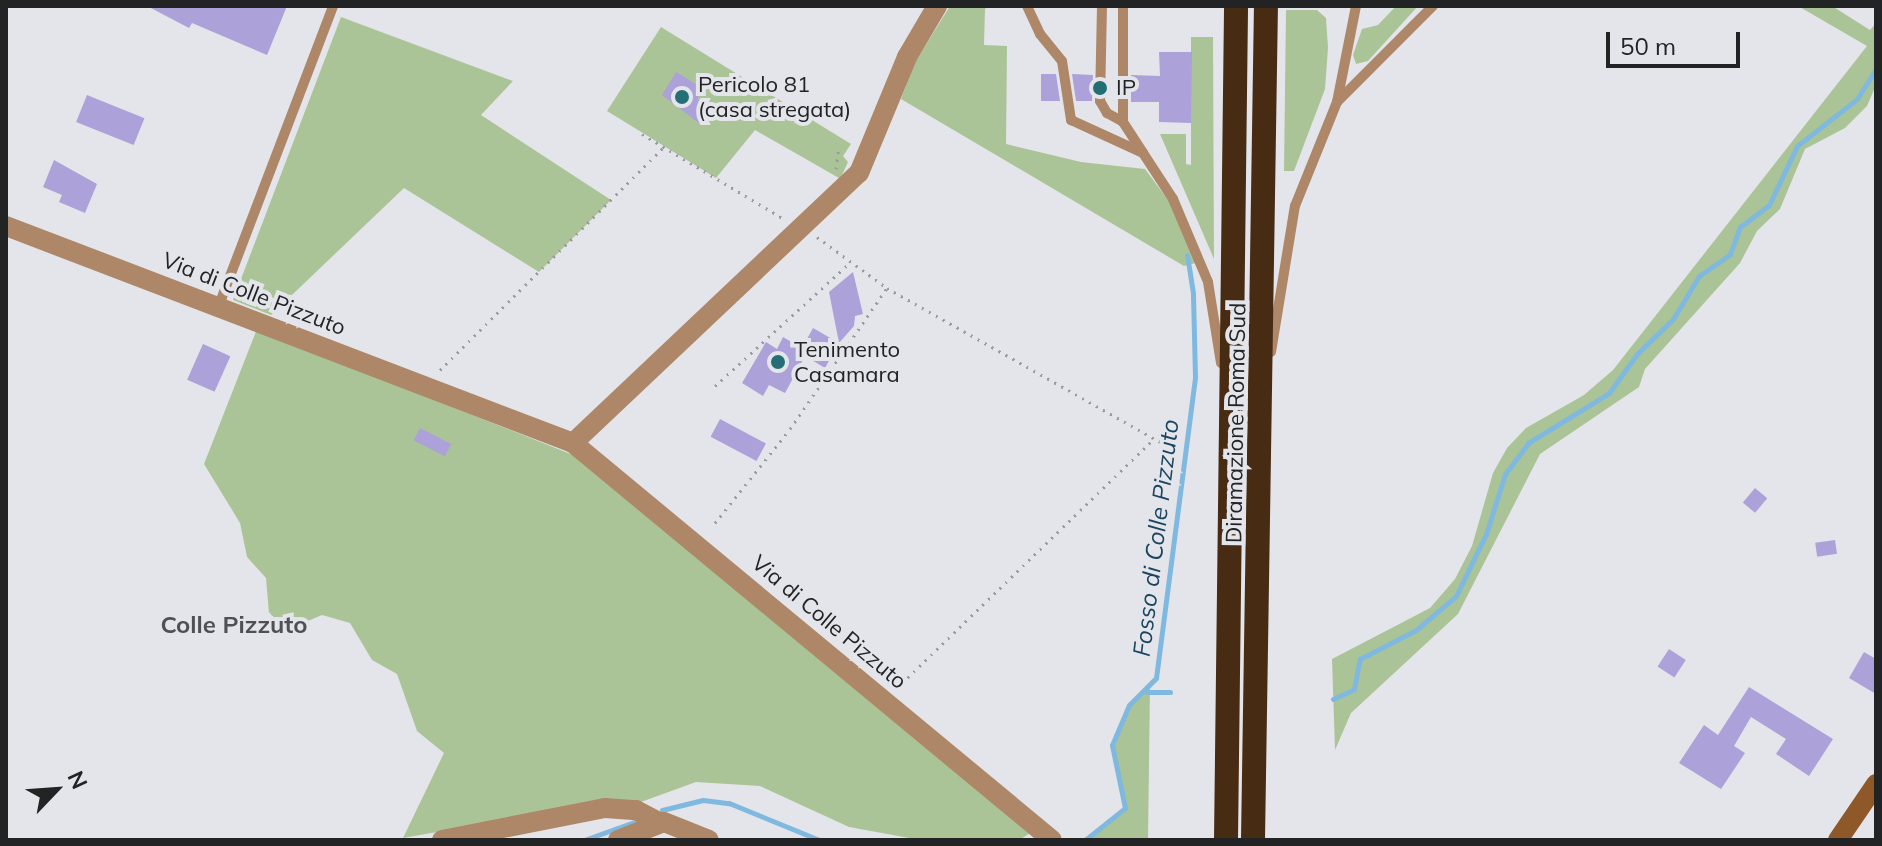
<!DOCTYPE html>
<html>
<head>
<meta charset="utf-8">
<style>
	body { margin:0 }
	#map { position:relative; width:1882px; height:846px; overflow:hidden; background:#e4e5ea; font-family:Mulish,sans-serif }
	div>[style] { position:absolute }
	.green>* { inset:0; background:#abc497 }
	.stream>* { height:5px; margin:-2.5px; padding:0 2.5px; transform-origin:2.5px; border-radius:2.5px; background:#80b9df }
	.building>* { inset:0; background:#aca1d8; transform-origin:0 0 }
	.path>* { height:3px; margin-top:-1.5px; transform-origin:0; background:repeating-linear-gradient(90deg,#9a9b9f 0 2px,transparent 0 8px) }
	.lane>* { height:10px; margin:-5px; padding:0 5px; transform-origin:5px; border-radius:5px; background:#ad8768 }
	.street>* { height:20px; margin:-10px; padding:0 10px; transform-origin:10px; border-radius:10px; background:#ad8768 }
	.secondary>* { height:20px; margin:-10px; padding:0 10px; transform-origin:10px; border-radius:10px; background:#8e5828 }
	.highway>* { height:24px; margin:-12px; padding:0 12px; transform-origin:12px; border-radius:12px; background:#482b13 }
	.dots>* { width:22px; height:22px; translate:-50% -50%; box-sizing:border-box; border:4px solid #e4e5ea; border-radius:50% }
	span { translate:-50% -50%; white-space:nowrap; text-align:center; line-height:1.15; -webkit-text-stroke:8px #e4e5ea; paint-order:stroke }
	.poi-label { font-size:22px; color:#222325 }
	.left { translate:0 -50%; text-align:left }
	.street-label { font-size:22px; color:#222325 }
	.water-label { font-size:24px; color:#194560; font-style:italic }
	.neighbourhood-label { font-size:24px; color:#4f5055; font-weight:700 }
	.frame { position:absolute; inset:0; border:8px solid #222325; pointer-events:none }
	.north { position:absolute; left:16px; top:750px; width:80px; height:80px; -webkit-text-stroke:6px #e4e5ea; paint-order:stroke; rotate:65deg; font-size:22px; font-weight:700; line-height:32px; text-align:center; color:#222325 }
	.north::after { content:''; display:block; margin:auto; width:28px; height:36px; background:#222325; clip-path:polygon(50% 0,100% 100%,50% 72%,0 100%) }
	.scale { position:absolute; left:1606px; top:32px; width:134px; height:36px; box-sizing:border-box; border:4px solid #222325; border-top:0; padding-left:10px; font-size:24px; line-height:28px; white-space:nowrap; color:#222325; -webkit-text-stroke:6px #e4e5ea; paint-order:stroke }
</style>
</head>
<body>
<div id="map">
	<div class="green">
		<i style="clip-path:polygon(950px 6px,990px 6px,985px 9px,984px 45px,1007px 46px,1006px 144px,1081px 162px,1145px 169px,1171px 204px,1196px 263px,1184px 266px,901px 99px,914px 64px)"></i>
		<i style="clip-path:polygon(1396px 6px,1418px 6px,1368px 61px,1356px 64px,1353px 55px,1362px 29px,1378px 25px)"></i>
		<i style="clip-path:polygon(1798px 6px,1832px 6px,1870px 30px,1876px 23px,1876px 85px,1867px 106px,1845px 128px,1805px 149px,1780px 209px,1757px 231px,1740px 263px,1645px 369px,1639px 387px,1540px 454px,1458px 614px,1351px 713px,1335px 750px,1332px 659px,1430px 608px,1455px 579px,1472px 546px,1493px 473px,1507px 448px,1526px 428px,1584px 395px,1613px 370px,1867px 46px)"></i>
		<i style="clip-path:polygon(1286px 10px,1317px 10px,1326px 18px,1328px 48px,1325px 89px,1294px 171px,1284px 171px)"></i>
		<i style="clip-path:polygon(341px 17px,513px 81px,481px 115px,611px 200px,539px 272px,404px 188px,271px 315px,233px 300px)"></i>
		<i style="clip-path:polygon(661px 27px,851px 144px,843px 156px,848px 162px,842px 175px,839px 178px,755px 130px,716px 178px,607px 111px)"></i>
		<i style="clip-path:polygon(1191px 37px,1213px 37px,1214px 259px,1160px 134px,1186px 134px,1186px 164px,1191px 165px)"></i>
		<i style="clip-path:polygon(257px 329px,578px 457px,1032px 832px,1019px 840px,920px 840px,849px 827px,760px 786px,696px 782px,641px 802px,613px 801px,403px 838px,444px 753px,417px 731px,397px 674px,372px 660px,350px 623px,322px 615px,289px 629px,269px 613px,266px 578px,247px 557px,240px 523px,204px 464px)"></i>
		<i style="clip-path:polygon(1150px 686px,1148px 840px,1085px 840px,1124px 807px,1112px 745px,1129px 705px)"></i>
	</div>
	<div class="stream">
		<i style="left:1147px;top:692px;width:23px"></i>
		<i style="left:1333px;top:699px;width:23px;rotate:-25deg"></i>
		<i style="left:1354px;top:689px;width:31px;rotate:-79deg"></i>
		<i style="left:1360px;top:659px;width:63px;rotate:-27.4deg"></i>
		<i style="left:1416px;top:630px;width:52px;rotate:-40.4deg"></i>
		<i style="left:1456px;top:596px;width:69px;rotate:-64.2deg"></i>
		<i style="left:1486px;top:534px;width:63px;rotate:-72.4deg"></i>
		<i style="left:1505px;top:474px;width:39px;rotate:-53deg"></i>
		<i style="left:1528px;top:443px;width:95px;rotate:-31.7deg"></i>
		<i style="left:1609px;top:393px;width:48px;rotate:-54.3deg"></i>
		<i style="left:1637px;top:354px;width:50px;rotate:-44.2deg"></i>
		<i style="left:1673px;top:319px;width:50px;rotate:-58.8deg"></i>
		<i style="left:1699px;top:276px;width:38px;rotate:-35deg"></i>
		<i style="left:1730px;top:254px;width:29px;rotate:-70deg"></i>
		<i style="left:1740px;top:227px;width:36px;rotate:-37deg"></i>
		<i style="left:1769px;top:205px;width:65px;rotate:-64.6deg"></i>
		<i style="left:1797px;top:146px;width:76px;rotate:-38.1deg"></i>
		<i style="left:1857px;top:99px;width:36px;rotate:-58deg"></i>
		<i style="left:662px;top:810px;width:42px;rotate:-13.7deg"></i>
		<i style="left:703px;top:800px;width:26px;rotate:7deg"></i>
		<i style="left:729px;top:803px;width:97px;rotate:22.3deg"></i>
		<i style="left:584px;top:840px;width:59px;rotate:-19.7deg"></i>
		<i style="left:1085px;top:840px;width:51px;rotate:-38.7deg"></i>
		<i style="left:1125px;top:808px;width:64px;rotate:-101.7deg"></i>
		<i style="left:1112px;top:745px;width:43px;rotate:-67deg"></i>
		<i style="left:1129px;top:705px;width:38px;rotate:-45deg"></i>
		<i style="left:1156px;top:678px;width:304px;rotate:-82.6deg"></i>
		<i style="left:1195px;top:377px;width:84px;rotate:-91.4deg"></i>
		<i style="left:1193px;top:293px;width:38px;rotate:-99deg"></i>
	</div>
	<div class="building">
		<i style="clip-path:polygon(147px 6px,287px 6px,267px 55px,192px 23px,189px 28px)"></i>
		<i style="clip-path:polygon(1159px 52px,1192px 52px,1191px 123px,1159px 122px,1159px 102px,1131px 102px,1131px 75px,1160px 76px)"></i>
		<i style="clip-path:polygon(676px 72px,704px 89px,697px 99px,710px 107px,700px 124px,662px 95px)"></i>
		<i style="clip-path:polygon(1041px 74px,1056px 74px,1060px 101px,1041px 101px)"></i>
		<i style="clip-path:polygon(1072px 74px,1093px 75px,1092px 101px,1076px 101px)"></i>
		<i style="left:87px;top:95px;width:62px;height:29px;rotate:22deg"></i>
		<i style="clip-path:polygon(54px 160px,97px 184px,85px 213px,59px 202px,62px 195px,43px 187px)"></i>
		<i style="clip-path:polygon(853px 272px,863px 314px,855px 316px,854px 326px,839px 343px,829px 292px)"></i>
		<i style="clip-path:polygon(813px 328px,839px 343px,825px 368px,805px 356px,785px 393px,769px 385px,763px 396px,742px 383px,766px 342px,777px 349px,783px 337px,802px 348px)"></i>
		<i style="left:203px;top:344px;width:30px;height:39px;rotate:24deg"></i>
		<i style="left:720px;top:419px;width:52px;height:20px;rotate:28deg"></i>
		<i style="left:420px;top:428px;width:35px;height:14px;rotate:27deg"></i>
		<i style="left:1755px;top:488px;width:16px;height:19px;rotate:40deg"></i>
		<i style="left:1835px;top:540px;width:14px;height:20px;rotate:82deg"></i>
		<i style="left:1669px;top:649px;width:20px;height:21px;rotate:33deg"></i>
		<i style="clip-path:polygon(1864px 652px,1876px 659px,1876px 694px,1849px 678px)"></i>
		<i style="clip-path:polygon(1749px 687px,1833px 739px,1809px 776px,1776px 754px,1786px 739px,1751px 717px,1734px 746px,1745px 753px,1721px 789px,1679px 763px,1704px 725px,1718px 735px)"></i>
	</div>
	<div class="path">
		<i style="left:642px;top:134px;width:165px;rotate:30.9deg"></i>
		<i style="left:836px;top:169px;width:23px;rotate:-83deg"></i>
		<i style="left:817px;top:237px;width:87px;rotate:36.1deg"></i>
		<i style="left:887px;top:288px;width:326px;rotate:29.4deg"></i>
		<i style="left:440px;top:370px;width:316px;rotate:-44.9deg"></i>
		<i style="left:715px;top:386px;width:184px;rotate:-42.4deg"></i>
		<i style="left:715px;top:523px;width:120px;rotate:-51.4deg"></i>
		<i style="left:790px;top:429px;width:171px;rotate:-55.5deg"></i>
		<i style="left:902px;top:683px;width:351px;rotate:-44.1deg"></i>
	</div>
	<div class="lane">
		<i style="left:1027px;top:6px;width:31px;rotate:65deg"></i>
		<i style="left:1040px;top:34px;width:35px;rotate:51deg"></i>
		<i style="left:1062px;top:61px;width:60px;rotate:81.3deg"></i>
		<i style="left:1071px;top:120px;width:79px;rotate:24.6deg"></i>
		<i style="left:1143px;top:153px;width:55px;rotate:56.9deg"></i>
		<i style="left:1173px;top:199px;width:90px;rotate:67.1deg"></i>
		<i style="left:1208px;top:282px;width:82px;rotate:80.9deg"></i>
		<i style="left:1102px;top:6px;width:95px;rotate:91.2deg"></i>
		<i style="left:1100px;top:101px;width:14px;rotate:60deg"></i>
		<i style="left:1107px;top:113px;width:18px;rotate:29deg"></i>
		<i style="left:1123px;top:122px;width:37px;rotate:57deg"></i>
		<i style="left:1123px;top:6px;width:116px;rotate:90deg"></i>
		<i style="left:1337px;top:102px;width:98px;rotate:-78.8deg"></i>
		<i style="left:219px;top:305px;width:320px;rotate:-69.1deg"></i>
		<i style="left:1271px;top:352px;width:148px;rotate:-80.7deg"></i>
		<i style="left:1295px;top:206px;width:112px;rotate:-68deg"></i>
		<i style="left:1337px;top:102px;width:136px;rotate:-45deg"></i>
	</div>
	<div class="street">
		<i style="left:6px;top:226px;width:607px;rotate:20.94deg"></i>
		<i style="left:573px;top:443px;width:622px;rotate:39.65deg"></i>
		<i style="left:573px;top:443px;width:393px;rotate:-43.4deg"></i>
		<i style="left:859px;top:173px;width:126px;rotate:-67.5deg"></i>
		<i style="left:907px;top:57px;width:59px;rotate:-59.5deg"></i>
		<i style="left:442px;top:840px;width:166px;rotate:-11.1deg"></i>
		<i style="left:605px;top:808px;width:31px;rotate:4deg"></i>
		<i style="left:636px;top:810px;width:27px;rotate:28deg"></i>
		<i style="left:618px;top:840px;width:49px;rotate:-21.4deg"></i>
		<i style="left:664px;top:822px;width:48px;rotate:21.8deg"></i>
	</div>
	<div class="secondary">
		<i style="left:1838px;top:840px;width:68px;rotate:-55.8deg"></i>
	</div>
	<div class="highway">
		<i style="left:1226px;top:840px;width:834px;rotate:-89.31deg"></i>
		<i style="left:1253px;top:840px;width:834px;rotate:-89.11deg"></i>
	</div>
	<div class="dots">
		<i style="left:1100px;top:88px;background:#246f76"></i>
		<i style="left:682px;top:97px;background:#246f76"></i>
		<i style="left:778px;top:362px;background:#246f76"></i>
	</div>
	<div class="poi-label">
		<span class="left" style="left:698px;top:97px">Pericolo 81<br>(casa stregata)</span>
		<span class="left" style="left:1116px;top:88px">IP</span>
		<span class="left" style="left:794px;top:362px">Tenimento<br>Casamara</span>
	</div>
	<div class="street-label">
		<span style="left:254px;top:294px;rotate:21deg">Via di Colle Pizzuto</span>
		<span style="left:1236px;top:423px;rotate:-89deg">Diramazione Roma Sud</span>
		<span style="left:829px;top:622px;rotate:40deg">Via di Colle Pizzuto</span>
	</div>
	<div class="water-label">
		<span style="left:1156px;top:538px;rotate:-83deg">Fosso di Colle Pizzuto</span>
	</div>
	<div class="neighbourhood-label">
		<span style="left:234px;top:625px">Colle Pizzuto</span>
	</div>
	<div class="frame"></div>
	<div class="north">N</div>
	<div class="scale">50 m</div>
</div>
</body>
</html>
